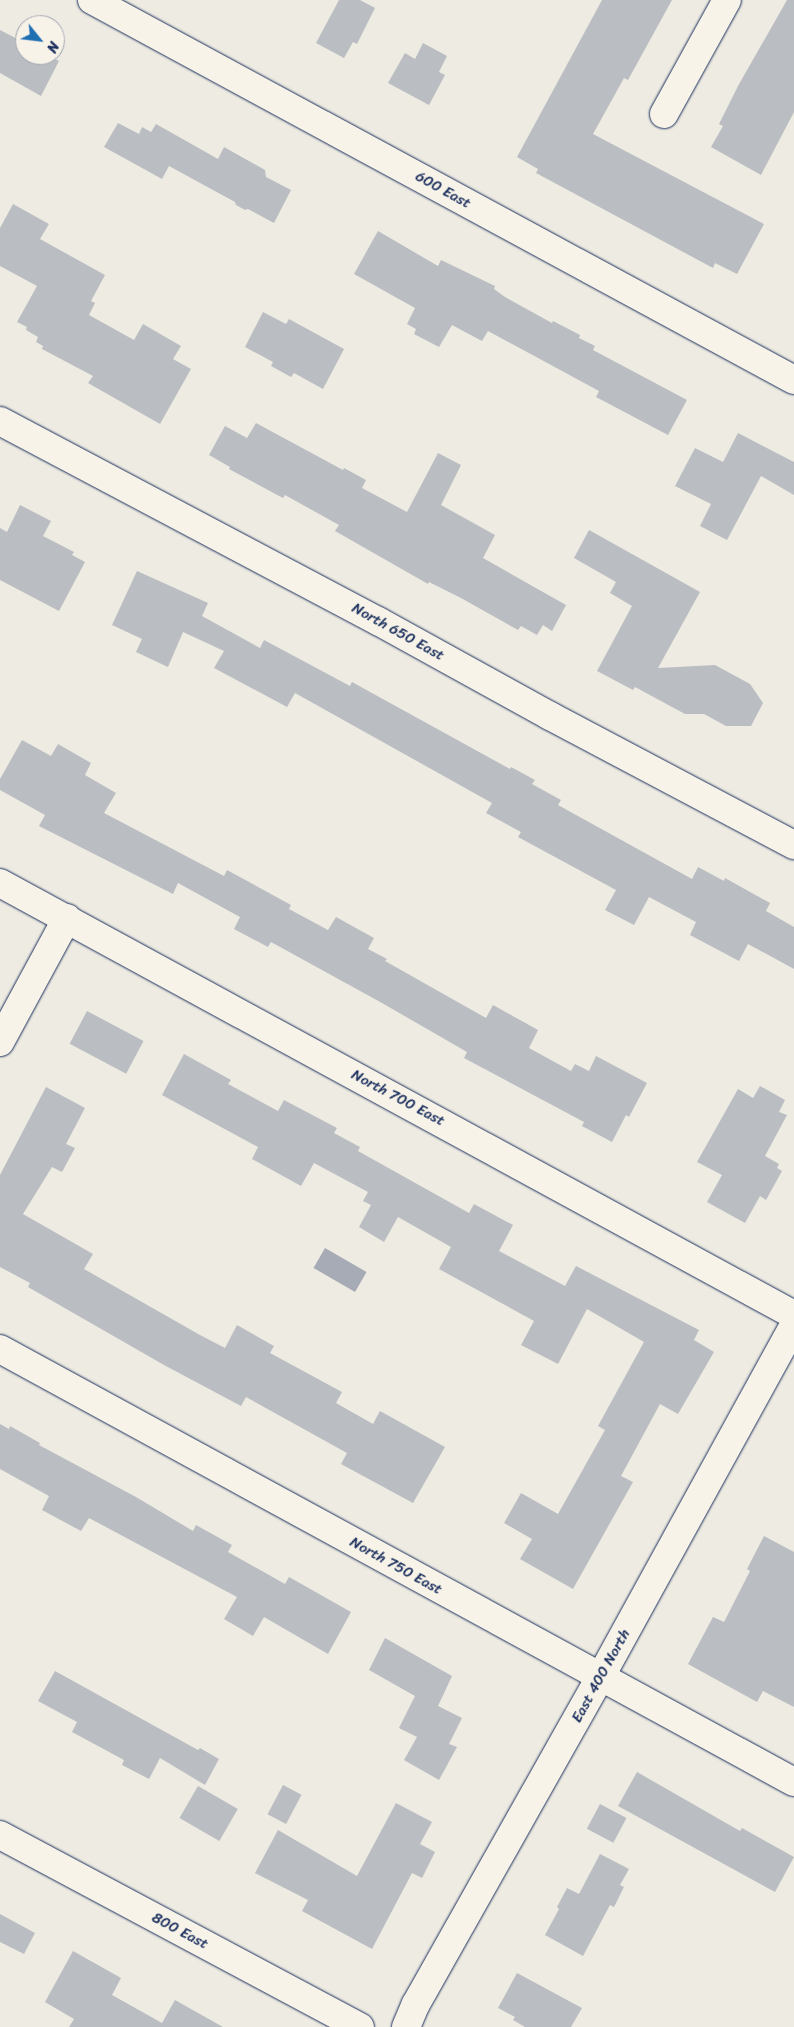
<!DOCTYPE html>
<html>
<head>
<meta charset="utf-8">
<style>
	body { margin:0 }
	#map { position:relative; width:794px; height:2027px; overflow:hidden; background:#eeebe2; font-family:Sriracha,sans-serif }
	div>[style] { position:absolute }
	.water>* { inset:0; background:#a6abb5; transform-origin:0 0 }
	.building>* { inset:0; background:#babdc2; transform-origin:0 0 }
	.roads { filter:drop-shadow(0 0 1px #1b2f5e) drop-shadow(0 0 1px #1b2f5e) }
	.minor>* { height:28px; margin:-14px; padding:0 14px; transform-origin:14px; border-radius:14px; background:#f7f3e8 }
	.major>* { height:28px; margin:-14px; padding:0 14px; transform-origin:14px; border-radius:14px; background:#f7f3e8 }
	span { translate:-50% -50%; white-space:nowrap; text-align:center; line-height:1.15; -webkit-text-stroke:5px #f7f3e8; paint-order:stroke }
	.street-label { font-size:15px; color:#1b2f5e }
	.north { position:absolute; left:15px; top:15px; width:50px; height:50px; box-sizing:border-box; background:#f7f3e8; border:1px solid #9fa5b1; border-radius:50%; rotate:119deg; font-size:14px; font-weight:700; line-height:20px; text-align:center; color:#1b2f5e }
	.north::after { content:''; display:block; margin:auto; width:18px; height:22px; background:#1f6fb2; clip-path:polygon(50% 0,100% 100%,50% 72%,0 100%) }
</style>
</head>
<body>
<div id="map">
	<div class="water">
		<i style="left:325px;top:1248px;width:48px;height:23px;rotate:30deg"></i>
	</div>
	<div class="building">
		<i style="clip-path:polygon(339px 0,360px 0,375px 8px,357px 44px,353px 42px,344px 58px,316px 43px)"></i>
		<i style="clip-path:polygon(602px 0,672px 0,628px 80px,624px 78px,593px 134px,764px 224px,737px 274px,715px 263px,713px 268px,536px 173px,538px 169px,517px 157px)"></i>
		<i style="clip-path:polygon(787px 0,794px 0,794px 112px,761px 175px,711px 147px,723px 126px,719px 124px,738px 86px)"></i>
		<i style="clip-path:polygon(0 30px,25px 43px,25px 55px,47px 55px,59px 61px,41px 96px,0 73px)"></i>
		<i style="clip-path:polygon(423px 43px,447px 56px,439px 72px,445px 75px,429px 105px,388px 83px,405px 53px,415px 59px)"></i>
		<i style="clip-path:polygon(118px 123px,139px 134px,142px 127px,151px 132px,156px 124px,218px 159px,224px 147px,265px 170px,266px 177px,291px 190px,274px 223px,248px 209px,245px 210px,236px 205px,235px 202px,169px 166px,162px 179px,104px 147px)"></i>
		<i style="clip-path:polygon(13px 204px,49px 224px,40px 239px,105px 275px,91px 301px,95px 303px,89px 315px,134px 340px,143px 324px,181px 346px,173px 359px,191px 369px,160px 424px,88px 383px,93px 376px,42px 349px,43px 346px,36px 342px,38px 337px,26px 330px,27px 327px,17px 322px,37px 286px,0 266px,0 228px)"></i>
		<i style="clip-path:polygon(378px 231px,438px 266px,441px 260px,495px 286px,494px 289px,505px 297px,552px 323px,553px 321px,580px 335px,579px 338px,595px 346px,593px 350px,687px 400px,668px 435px,596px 397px,599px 391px,488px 331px,482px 341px,452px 325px,439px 347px,414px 334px,416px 329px,407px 324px,415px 308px,354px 274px)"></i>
		<i style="clip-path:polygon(263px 312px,286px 324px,289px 319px,344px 349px,323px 389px,294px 373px,291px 377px,271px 366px,273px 362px,245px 347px)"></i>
		<i style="clip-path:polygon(256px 423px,343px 470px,344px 468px,366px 480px,362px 488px,407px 512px,438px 453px,461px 465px,441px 505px,495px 535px,483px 558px,566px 605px,552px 631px,543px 625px,537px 635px,521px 626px,518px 630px,461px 598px,429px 582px,428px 584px,335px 531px,339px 525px,285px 495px,283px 498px,229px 469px,230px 467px,209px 455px,225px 426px,247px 438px)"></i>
		<i style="clip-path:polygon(738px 433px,794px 462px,794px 495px,761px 476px,727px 540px,700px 526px,711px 504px,675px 486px,695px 448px,723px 462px)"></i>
		<i style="clip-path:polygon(20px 505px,51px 521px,43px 536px,74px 552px,72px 555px,85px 562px,59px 611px,0 580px,0 528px,7px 532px)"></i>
		<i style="clip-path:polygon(589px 530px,700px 592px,658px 668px,715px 665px,750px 684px,763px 703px,751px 726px,726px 726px,704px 714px,685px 714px,635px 687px,633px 690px,597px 671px,632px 606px,610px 593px,616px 582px,574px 558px)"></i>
		<i style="clip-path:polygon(137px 571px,208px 603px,202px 616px,260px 648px,264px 640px,350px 686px,352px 682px,510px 769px,511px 767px,535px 780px,532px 784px,561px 800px,558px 805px,692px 879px,698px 867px,724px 881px,725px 878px,770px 903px,766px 911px,794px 927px,794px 969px,748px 944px,739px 961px,690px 935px,696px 922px,649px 897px,634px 925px,605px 910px,616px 890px,518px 837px,521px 832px,486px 813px,492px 803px,295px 693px,287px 707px,214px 668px,224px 651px,183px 632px,168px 667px,136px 652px,142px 639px,112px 625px)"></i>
		<i style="clip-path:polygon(22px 740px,51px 756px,58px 744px,91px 763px,85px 775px,116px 793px,104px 813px,224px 876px,227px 870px,291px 905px,289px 909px,328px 930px,336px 917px,374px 938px,368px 949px,387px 959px,385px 961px,486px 1018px,493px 1005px,538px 1030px,529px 1048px,571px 1071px,575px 1064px,589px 1071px,596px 1056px,647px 1083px,629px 1117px,626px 1115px,612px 1142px,582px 1126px,584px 1122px,464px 1058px,467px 1052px,382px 1003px,271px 942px,268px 947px,234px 929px,240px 917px,178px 883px,173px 894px,39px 826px,45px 815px,0 790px,0 779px)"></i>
		<i style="left:87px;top:1011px;width:64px;height:37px;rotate:28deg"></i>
		<i style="clip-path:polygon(184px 1054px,231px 1080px,228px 1084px,278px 1111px,284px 1100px,337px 1128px,334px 1133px,360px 1147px,358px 1151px,469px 1213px,474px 1204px,513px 1225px,499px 1251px,565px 1286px,576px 1266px,699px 1330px,694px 1340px,714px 1352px,678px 1414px,660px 1404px,621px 1476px,633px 1482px,573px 1589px,520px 1559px,532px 1539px,504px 1523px,521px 1493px,558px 1514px,605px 1430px,598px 1426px,644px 1342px,587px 1309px,558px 1364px,521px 1345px,534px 1321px,439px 1269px,451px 1247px,398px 1217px,384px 1242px,359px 1227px,371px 1205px,363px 1201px,368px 1192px,314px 1163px,301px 1186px,252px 1159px,258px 1147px,162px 1095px)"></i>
		<i style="clip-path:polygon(760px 1086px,785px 1100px,779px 1112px,787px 1115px,765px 1156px,779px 1164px,777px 1168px,782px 1171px,766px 1200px,760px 1196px,745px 1223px,707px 1202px,722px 1175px,697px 1162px,738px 1089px,753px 1098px)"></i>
		<i style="clip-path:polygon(46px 1087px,85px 1108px,66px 1144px,75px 1148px,62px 1172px,52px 1167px,23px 1214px,93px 1254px,84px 1269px,200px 1335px,225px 1348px,237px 1325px,274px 1346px,270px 1353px,342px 1392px,336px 1403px,373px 1424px,380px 1411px,445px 1447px,413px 1503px,341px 1464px,347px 1453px,246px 1397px,241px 1406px,164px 1365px,28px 1287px,30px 1283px,0 1267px,0 1175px)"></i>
		<i style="clip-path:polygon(0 1424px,9px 1429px,10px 1426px,40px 1443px,39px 1445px,136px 1497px,193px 1531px,196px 1525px,232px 1545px,228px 1552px,285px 1584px,289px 1577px,351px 1612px,328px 1654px,264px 1617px,253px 1636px,224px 1619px,237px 1597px,89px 1518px,81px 1531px,42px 1510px,49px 1496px,0 1469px)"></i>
		<i style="clip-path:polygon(764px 1536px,794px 1552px,794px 1707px,763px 1691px,757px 1702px,688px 1664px,713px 1617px,724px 1622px,750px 1571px,747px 1569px)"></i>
		<i style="clip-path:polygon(385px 1638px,452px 1676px,438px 1706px,462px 1718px,449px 1744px,457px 1747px,439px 1780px,404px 1760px,417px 1737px,399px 1728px,415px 1696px,369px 1670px)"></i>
		<i style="clip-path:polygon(55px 1671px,198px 1750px,200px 1748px,219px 1759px,205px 1785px,160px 1758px,149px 1779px,122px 1765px,124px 1760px,72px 1732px,77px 1722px,38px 1701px)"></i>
		<i style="clip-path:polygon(637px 1772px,740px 1831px,742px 1828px,794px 1857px,775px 1892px,618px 1806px)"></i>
		<i style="left:283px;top:1785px;width:21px;height:33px;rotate:28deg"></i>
		<i style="left:198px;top:1786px;width:46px;height:37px;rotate:30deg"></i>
		<i style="clip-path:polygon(396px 1803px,432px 1822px,420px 1844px,435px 1852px,422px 1878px,412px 1873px,372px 1949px,302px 1911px,308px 1900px,255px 1873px,278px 1830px,357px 1876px)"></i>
		<i style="left:600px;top:1804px;width:30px;height:28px;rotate:28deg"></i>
		<i style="clip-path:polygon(600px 1854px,629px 1869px,620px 1885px,624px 1887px,614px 1907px,610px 1905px,583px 1956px,545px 1935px,559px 1909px,557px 1907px,567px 1888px,579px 1894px)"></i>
		<i style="clip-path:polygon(0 1914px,35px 1933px,24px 1954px,0 1942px)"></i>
		<i style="clip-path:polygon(73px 1951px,121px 1978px,112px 1995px,162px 2023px,175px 2000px,223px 2027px,69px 2027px,74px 2019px,45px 2002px)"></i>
		<i style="clip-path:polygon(517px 1973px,582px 2008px,571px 2027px,525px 2027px,513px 2020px,515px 2017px,498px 2008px)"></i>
	</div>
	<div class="roads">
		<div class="minor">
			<i style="left:92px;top:0;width:798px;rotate:28.43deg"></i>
			<i style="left:664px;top:114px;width:130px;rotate:-61.1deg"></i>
			<i style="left:0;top:421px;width:428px;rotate:27.9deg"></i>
			<i style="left:378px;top:621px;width:196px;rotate:28.9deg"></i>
			<i style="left:550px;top:716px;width:276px;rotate:27.9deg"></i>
			<i style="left:0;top:883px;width:904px;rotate:28.55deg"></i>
			<i style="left:0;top:1042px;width:141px;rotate:-61.6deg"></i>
			<i style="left:0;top:1349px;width:904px;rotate:28.61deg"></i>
		</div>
		<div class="major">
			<i style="left:0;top:1835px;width:408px;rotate:28.1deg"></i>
			<i style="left:406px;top:2027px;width:25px;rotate:-67deg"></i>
			<i style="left:416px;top:2004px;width:374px;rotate:-60.6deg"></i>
			<i style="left:600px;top:1678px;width:403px;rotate:-61.2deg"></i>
		</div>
	</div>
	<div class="street-label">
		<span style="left:443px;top:190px;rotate:29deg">600 East</span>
		<span style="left:398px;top:632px;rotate:29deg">North 650 East</span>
		<span style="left:398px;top:1098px;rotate:28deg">North 700 East</span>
		<span style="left:396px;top:1566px;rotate:29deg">North 750 East</span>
		<span style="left:601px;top:1676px;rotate:-61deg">East 400 North</span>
		<span style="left:180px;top:1931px;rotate:28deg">800 East</span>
	</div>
	<div class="north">N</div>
</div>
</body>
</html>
